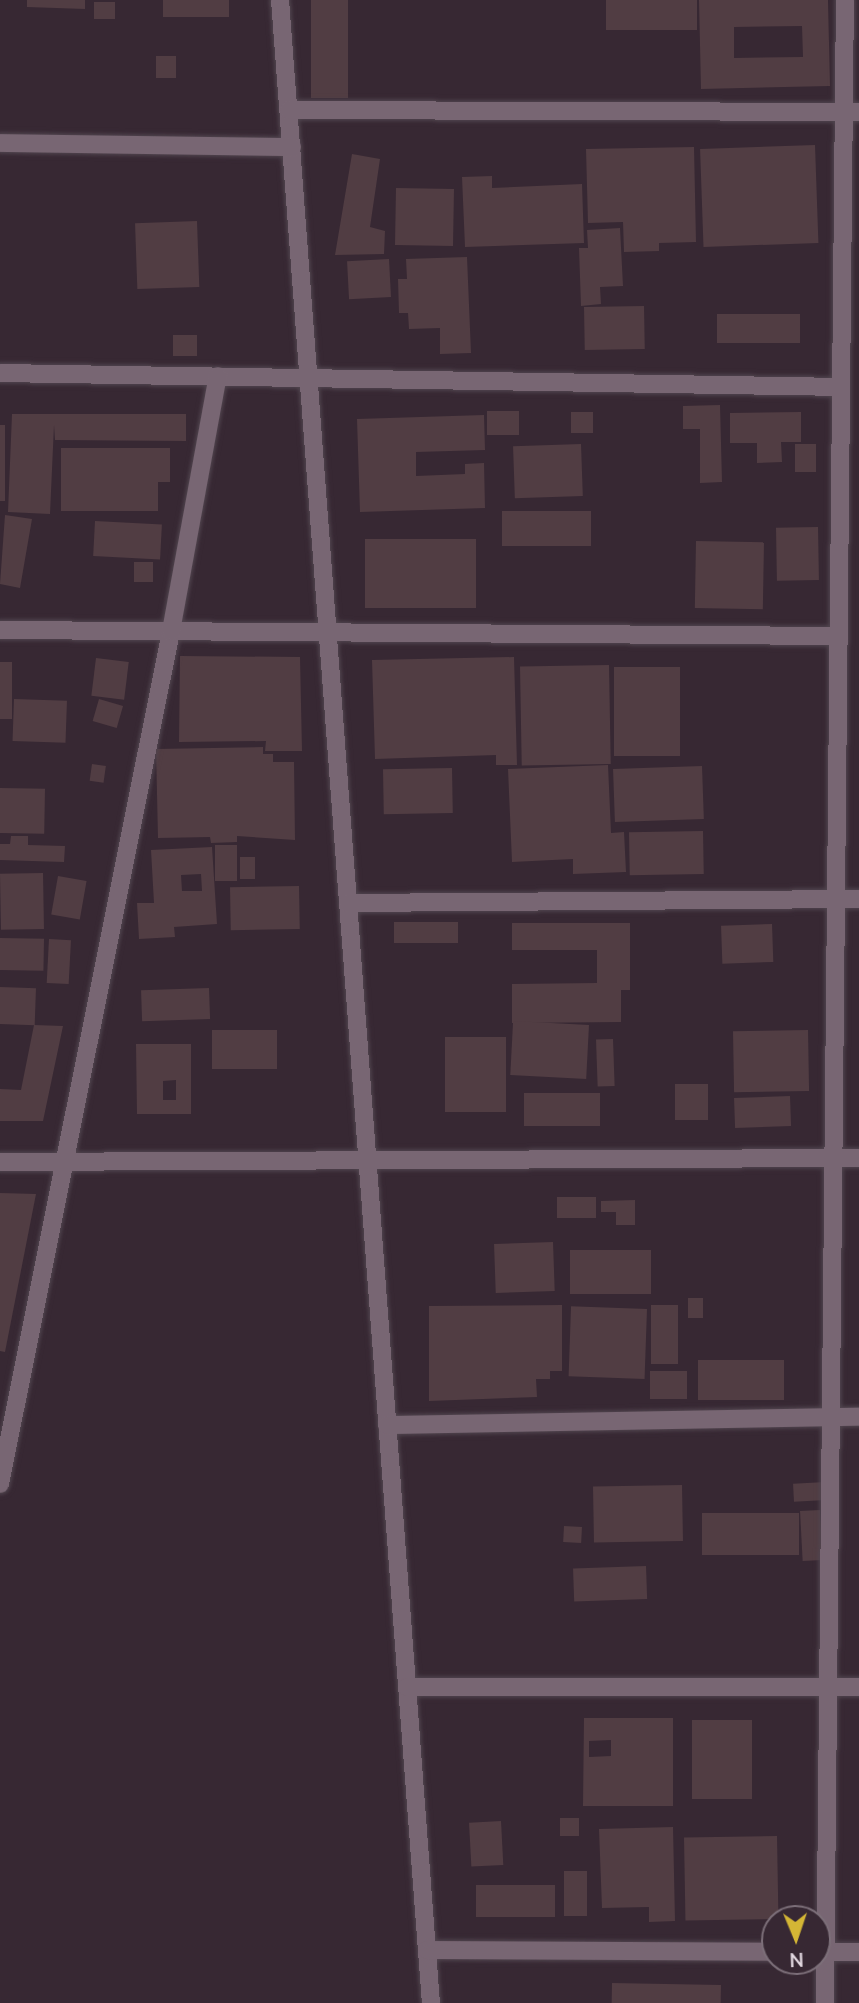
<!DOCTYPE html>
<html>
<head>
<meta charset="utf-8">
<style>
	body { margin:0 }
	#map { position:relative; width:859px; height:2003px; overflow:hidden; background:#372833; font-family:"Nunito Sans",sans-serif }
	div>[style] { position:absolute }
	.building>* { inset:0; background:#513d43; transform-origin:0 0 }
	.roads { filter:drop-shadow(0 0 2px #51454f) drop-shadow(0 0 2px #51454f) }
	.minor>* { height:18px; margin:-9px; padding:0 9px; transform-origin:9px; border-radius:9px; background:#786673 }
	span { translate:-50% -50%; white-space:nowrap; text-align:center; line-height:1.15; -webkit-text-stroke:5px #372833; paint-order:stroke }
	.north { position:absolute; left:761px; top:1905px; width:70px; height:70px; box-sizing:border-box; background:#372833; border:2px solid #7c6f79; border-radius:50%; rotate:178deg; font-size:19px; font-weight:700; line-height:28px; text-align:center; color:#e4dae2 }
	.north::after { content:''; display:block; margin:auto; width:24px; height:32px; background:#d4b635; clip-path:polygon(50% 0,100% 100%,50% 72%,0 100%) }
</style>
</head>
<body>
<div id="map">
	<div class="building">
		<i style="clip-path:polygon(27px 0,85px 0,85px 9px,27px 7px)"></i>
		<i style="left:163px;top:0;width:66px;height:17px"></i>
		<i style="left:311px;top:0;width:37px;height:98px"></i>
		<i style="left:606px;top:0;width:91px;height:30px"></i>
		<i style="clip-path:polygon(evenodd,699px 0,828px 0,830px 86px,701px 89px,699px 0,802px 26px,803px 57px,734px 58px,734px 27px,802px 26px)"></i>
		<i style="left:94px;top:2px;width:21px;height:17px"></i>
		<i style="left:156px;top:56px;width:20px;height:22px"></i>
		<i style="left:815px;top:145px;width:98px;height:115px;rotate:88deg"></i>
		<i style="clip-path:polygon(694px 147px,696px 242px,659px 243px,659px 251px,624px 252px,623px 222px,588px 223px,586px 149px)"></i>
		<i style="clip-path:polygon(352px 154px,380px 159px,370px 227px,385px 231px,384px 254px,335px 255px)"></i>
		<i style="clip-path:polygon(492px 176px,492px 188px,582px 184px,584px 243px,465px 247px,462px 177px)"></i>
		<i style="left:396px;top:188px;width:58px;height:57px;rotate:1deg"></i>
		<i style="left:197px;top:221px;width:66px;height:62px;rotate:88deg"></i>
		<i style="clip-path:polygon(620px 228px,623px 286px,600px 287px,601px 304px,581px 306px,579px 248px,588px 248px,587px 230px)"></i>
		<i style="clip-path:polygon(467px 257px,471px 353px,440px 354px,440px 328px,409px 329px,408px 313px,399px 313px,398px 279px,407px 279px,406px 259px)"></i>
		<i style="left:389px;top:259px;width:38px;height:42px;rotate:87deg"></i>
		<i style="left:644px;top:306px;width:43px;height:60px;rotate:89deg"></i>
		<i style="left:800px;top:314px;width:29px;height:83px;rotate:90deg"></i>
		<i style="left:173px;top:335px;width:24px;height:21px"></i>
		<i style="clip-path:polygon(720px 405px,722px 482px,700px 483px,700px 429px,683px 429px,683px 406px)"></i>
		<i style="left:519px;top:411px;width:24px;height:32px;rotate:90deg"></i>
		<i style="left:593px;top:412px;width:21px;height:22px;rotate:90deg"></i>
		<i style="clip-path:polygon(801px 412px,801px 442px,781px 442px,782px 462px,757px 463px,757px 443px,730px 443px,730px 413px)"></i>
		<i style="clip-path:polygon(12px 414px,186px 414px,186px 441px,55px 440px,54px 425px,50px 514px,8px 512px)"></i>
		<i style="clip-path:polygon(484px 415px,485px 450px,416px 452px,416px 476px,465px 474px,465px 464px,484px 463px,485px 508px,360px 512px,357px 419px)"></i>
		<i style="left:0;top:425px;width:5px;height:76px"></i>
		<i style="left:581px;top:444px;width:52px;height:68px;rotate:88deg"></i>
		<i style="left:795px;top:444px;width:21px;height:28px"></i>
		<i style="clip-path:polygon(61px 448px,170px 448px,170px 482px,158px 482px,158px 511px,61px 511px)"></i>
		<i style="left:591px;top:511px;width:35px;height:89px;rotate:90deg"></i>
		<i style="clip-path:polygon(5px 515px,32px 519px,20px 588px,0 584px)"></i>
		<i style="left:95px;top:521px;width:67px;height:35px;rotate:3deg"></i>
		<i style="left:818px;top:527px;width:53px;height:42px;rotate:89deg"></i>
		<i style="left:365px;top:539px;width:111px;height:69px"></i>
		<i style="left:696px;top:541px;width:68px;height:67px;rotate:1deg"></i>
		<i style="left:134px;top:562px;width:19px;height:20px"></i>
		<i style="clip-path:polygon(180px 656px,300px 657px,302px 751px,265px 751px,266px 741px,179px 742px)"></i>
		<i style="clip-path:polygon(514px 657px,517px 765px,496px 765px,496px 755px,375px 759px,372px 660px)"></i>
		<i style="left:96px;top:658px;width:33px;height:38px;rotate:7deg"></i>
		<i style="left:0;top:662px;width:12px;height:57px"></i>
		<i style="left:609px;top:665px;width:99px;height:89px;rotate:89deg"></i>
		<i style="left:614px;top:667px;width:66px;height:89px"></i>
		<i style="left:14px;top:699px;width:53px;height:42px;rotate:2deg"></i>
		<i style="left:99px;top:699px;width:25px;height:23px;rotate:16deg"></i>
		<i style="clip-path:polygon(263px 747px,263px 754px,273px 754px,273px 762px,294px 762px,295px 840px,237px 836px,237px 842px,211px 843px,210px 837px,158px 838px,156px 749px)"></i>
		<i style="left:92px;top:764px;width:14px;height:17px;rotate:8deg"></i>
		<i style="clip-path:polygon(608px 765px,611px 833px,624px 832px,626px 872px,573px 874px,573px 859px,512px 862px,508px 769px)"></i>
		<i style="left:702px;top:766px;width:53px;height:89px;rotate:88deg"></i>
		<i style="left:452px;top:768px;width:45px;height:69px;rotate:89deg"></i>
		<i style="left:0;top:788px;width:45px;height:45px;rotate:1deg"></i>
		<i style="left:703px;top:831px;width:43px;height:74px;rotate:89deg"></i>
		<i style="clip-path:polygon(11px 836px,28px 836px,28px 845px,65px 846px,64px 862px,0 860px,0 844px,10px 844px)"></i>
		<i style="left:215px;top:845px;width:22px;height:36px"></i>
		<i style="clip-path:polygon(evenodd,212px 847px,217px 924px,174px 927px,175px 937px,139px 939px,137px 903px,154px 903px,151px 850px,212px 847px,201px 874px,202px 891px,182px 891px,181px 875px,201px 874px)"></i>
		<i style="left:240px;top:857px;width:15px;height:22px"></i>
		<i style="left:43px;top:873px;width:56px;height:43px;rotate:89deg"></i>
		<i style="left:58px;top:876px;width:29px;height:39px;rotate:10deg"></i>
		<i style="left:299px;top:886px;width:43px;height:69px;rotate:89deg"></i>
		<i style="left:458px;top:922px;width:21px;height:64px;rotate:90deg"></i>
		<i style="clip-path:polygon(512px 923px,630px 923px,630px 990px,621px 990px,621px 1022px,512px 1023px,512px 984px,597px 983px,597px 950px,512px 950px)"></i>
		<i style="left:772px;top:924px;width:38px;height:51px;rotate:88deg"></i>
		<i style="left:0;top:938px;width:44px;height:32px;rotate:1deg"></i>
		<i style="left:49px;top:939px;width:22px;height:44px;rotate:3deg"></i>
		<i style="left:0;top:987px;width:36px;height:37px;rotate:2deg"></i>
		<i style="left:209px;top:988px;width:31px;height:68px;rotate:88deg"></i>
		<i style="clip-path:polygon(34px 1025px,63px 1026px,43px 1121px,0 1121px,0 1089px,21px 1090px)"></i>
		<i style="left:589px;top:1025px;width:54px;height:76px;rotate:93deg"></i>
		<i style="left:212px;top:1030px;width:65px;height:39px"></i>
		<i style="left:808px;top:1030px;width:61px;height:75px;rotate:89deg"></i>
		<i style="left:445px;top:1037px;width:61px;height:75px"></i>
		<i style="left:613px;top:1039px;width:47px;height:17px;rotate:88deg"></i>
		<i style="clip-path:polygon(evenodd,136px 1044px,191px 1044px,191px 1114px,137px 1114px,136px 1044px,176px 1080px,176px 1100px,163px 1100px,163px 1081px,176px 1080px)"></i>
		<i style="left:675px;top:1084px;width:33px;height:36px"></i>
		<i style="left:524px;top:1093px;width:76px;height:33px"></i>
		<i style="left:790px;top:1096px;width:30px;height:56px;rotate:88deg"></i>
		<i style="clip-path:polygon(0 1193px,36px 1194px,5px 1352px,0 1351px)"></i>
		<i style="left:557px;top:1197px;width:39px;height:21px"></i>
		<i style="clip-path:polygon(635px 1200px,635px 1225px,616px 1225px,616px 1212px,601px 1212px,601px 1201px)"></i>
		<i style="left:553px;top:1242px;width:49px;height:59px;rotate:88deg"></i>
		<i style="left:651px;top:1250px;width:44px;height:81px;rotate:90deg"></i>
		<i style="left:688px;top:1298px;width:15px;height:20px"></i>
		<i style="clip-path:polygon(562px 1305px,562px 1371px,550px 1371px,550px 1379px,536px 1379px,537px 1397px,429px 1401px,429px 1306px)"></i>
		<i style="left:651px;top:1305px;width:27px;height:59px"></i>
		<i style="left:647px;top:1309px;width:70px;height:76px;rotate:92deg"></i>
		<i style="left:698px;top:1360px;width:86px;height:40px"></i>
		<i style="left:650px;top:1371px;width:37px;height:28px"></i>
		<i style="left:825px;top:1482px;width:18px;height:32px;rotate:87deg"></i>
		<i style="left:682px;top:1485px;width:56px;height:89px;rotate:89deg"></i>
		<i style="left:820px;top:1510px;width:50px;height:20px;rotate:87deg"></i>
		<i style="left:702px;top:1513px;width:97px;height:42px"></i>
		<i style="left:564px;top:1526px;width:18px;height:16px;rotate:3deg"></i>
		<i style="left:646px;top:1566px;width:33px;height:73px;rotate:88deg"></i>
		<i style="clip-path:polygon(evenodd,584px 1718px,673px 1718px,673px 1806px,583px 1806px,584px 1718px,611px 1740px,611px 1756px,589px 1757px,589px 1741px,611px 1740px)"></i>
		<i style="left:692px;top:1720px;width:60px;height:79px"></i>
		<i style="left:560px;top:1818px;width:19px;height:18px"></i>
		<i style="left:501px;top:1821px;width:44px;height:32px;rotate:87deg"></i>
		<i style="clip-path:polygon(673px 1827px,675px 1921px,649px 1922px,649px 1907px,602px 1908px,599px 1829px)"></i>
		<i style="left:777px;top:1836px;width:83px;height:93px;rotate:89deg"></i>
		<i style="left:564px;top:1871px;width:23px;height:45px"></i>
		<i style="left:555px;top:1885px;width:32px;height:79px;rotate:90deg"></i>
		<i style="left:612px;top:1983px;width:109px;height:20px;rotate:1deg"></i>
	</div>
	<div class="roads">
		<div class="minor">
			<i style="left:280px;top:0;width:2009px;rotate:85.69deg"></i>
			<i style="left:289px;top:110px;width:570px;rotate:0.2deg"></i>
			<i style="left:0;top:143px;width:292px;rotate:0.8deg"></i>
			<i style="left:0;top:373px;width:841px;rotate:0.95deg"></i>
			<i style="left:0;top:630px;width:839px;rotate:0.41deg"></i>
			<i style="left:348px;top:903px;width:511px;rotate:-0.45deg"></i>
			<i style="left:0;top:1162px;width:859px;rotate:-0.27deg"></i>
			<i style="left:387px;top:1425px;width:472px;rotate:-1deg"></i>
			<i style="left:0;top:1484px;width:870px;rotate:-78.66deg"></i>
			<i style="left:171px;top:631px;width:259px;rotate:-79.6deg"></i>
			<i style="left:407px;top:1687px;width:452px"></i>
			<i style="left:427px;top:1950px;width:348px;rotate:0.3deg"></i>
			<i style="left:817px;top:1952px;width:42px"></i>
			<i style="left:825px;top:2003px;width:2003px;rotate:-89.43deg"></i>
		</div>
	</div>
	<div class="north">N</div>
</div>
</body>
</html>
